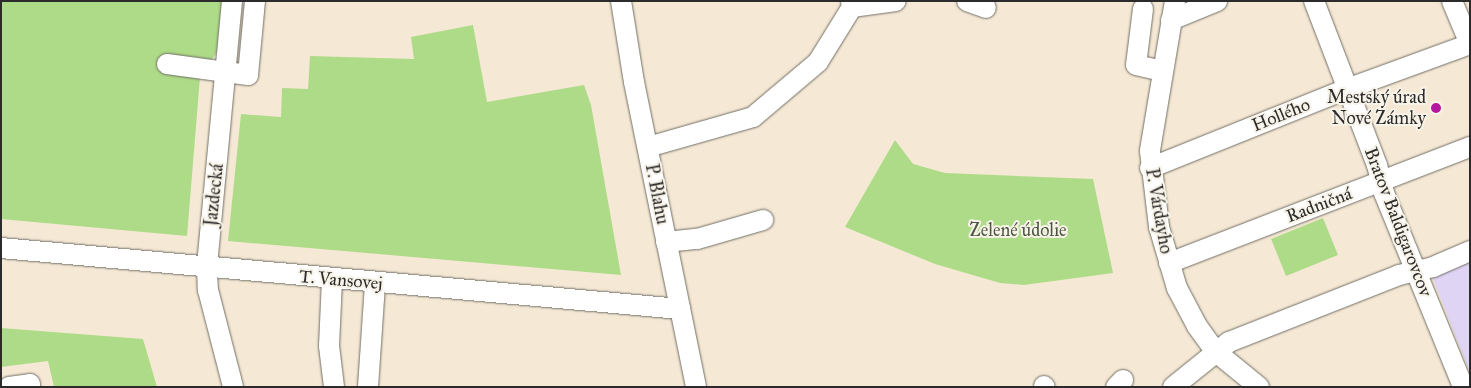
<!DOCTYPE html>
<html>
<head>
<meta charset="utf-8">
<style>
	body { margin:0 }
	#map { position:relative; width:1471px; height:388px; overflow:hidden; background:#f5e9d5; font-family:"IM FELL Great Primer",serif }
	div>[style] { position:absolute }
	.built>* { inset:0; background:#e0d4f4 }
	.green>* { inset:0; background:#aedb87; transform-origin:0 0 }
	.roads { filter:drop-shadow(0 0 1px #726e66) drop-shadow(0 0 1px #726e66) }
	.minor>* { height:20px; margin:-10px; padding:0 10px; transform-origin:10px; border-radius:10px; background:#fff }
	.dots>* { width:14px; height:14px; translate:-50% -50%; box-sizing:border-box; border:2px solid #f7f3e8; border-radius:50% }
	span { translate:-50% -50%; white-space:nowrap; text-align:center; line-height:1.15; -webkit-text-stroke:4px #f7f3e8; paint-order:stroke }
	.poi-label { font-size:18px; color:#2b2b2b }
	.right { translate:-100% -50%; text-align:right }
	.street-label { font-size:18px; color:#2b2b2b }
	.park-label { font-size:18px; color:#4c5742 }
	.frame { position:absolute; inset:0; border:2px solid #2b2b2b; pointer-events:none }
</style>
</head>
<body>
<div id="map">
	<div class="built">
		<i style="clip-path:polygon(1470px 260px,1470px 373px,1432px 276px)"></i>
	</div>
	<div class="green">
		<i style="clip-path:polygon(1px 1px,223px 2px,220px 48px,200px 77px,187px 236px,1px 219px)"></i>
		<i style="clip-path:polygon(473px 25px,487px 102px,584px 85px,591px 105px,621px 275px,228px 241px,241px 114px,281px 117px,282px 88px,308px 89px,310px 56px,414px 59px,411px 37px)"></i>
		<i style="clip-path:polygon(895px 140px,913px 164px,945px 173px,1093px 179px,1113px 273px,1024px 285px,1000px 283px,935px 264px,845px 227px)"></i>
		<i style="left:1323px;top:218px;width:40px;height:56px;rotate:68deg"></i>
		<i style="clip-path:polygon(1px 328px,143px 339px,157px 387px,54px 387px,48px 361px,1px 367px)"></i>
	</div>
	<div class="roads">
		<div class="minor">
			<i style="left:232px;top:1px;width:267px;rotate:95.4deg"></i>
			<i style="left:207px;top:267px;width:23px;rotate:88deg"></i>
			<i style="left:208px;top:290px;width:100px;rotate:75.5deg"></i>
			<i style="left:621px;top:1px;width:82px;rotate:80.9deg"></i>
			<i style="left:634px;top:82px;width:311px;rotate:78.5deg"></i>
			<i style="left:967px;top:1px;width:20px;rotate:20deg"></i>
			<i style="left:1175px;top:1px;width:152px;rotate:99.5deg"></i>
			<i style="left:1150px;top:151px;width:77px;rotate:83.2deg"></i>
			<i style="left:1159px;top:227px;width:64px;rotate:73.6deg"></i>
			<i style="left:1177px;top:288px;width:43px;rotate:62.2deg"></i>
			<i style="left:1197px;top:326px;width:31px;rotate:54deg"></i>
			<i style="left:1215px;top:351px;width:57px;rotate:39.3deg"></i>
			<i style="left:1314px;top:1px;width:176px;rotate:69deg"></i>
			<i style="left:1377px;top:165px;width:29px;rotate:76deg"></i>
			<i style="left:1384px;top:193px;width:209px;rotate:67.8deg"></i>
			<i style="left:1452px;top:1px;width:47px;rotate:67.3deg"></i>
			<i style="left:852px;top:7px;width:44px;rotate:-7.8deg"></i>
			<i style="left:1143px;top:9px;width:56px;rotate:97.1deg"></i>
			<i style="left:1136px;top:65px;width:27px;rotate:13deg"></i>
			<i style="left:1171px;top:20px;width:50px;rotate:-22.4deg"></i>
			<i style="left:167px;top:64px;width:82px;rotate:7.7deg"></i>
			<i style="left:248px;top:75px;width:74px;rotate:-84.6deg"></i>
			<i style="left:648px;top:147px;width:109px;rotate:-15.9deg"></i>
			<i style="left:753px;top:117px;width:85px;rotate:-40.2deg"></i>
			<i style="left:818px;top:62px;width:65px;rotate:-58.3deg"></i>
			<i style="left:852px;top:7px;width:6px;rotate:-99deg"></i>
			<i style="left:1150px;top:168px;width:212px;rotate:-21.9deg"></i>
			<i style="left:1347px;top:89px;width:131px;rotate:-20.1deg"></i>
			<i style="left:666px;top:242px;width:31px;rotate:-6deg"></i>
			<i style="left:697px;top:239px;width:69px;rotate:-16.1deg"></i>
			<i style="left:1px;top:248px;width:682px;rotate:5.13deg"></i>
			<i style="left:1169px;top:263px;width:323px;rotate:-21.1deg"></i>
			<i style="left:332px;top:280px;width:66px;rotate:92.6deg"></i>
			<i style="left:329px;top:346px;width:41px;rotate:83deg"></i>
			<i style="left:1044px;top:386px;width:1px;rotate:45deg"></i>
			<i style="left:9px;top:387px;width:21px;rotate:-8deg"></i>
			<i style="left:30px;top:384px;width:3px;rotate:90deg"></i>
			<i style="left:368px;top:387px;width:103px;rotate:-86.1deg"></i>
			<i style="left:1116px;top:387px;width:10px;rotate:-45deg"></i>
			<i style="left:1173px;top:387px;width:72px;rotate:-38.8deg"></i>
			<i style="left:1229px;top:342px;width:183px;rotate:-21.5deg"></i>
			<i style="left:1399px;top:275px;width:35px;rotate:-13deg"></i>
			<i style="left:1433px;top:267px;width:40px;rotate:-23.4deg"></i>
		</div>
	</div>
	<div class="dots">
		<i style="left:1436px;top:108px;background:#b5179e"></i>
	</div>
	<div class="poi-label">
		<span class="right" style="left:1426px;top:108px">Mestský úrad<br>Nové Zámky</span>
	</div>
	<div class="street-label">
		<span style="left:1281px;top:115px;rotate:-22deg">Hollého</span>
		<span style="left:657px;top:194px;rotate:79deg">P. Blahu</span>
		<span style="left:214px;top:195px;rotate:-84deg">Jazdecká</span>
		<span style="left:1319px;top:205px;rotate:-21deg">Radničná</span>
		<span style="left:1159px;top:211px;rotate:80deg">P. Várdayho</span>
		<span style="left:1398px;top:222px;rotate:69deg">Bratov Baldigarovcov</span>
		<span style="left:341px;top:280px;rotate:5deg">T. Vansovej</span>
	</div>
	<div class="park-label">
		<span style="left:1018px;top:230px">Zelené údolie</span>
	</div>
	<div class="frame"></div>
</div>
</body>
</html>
